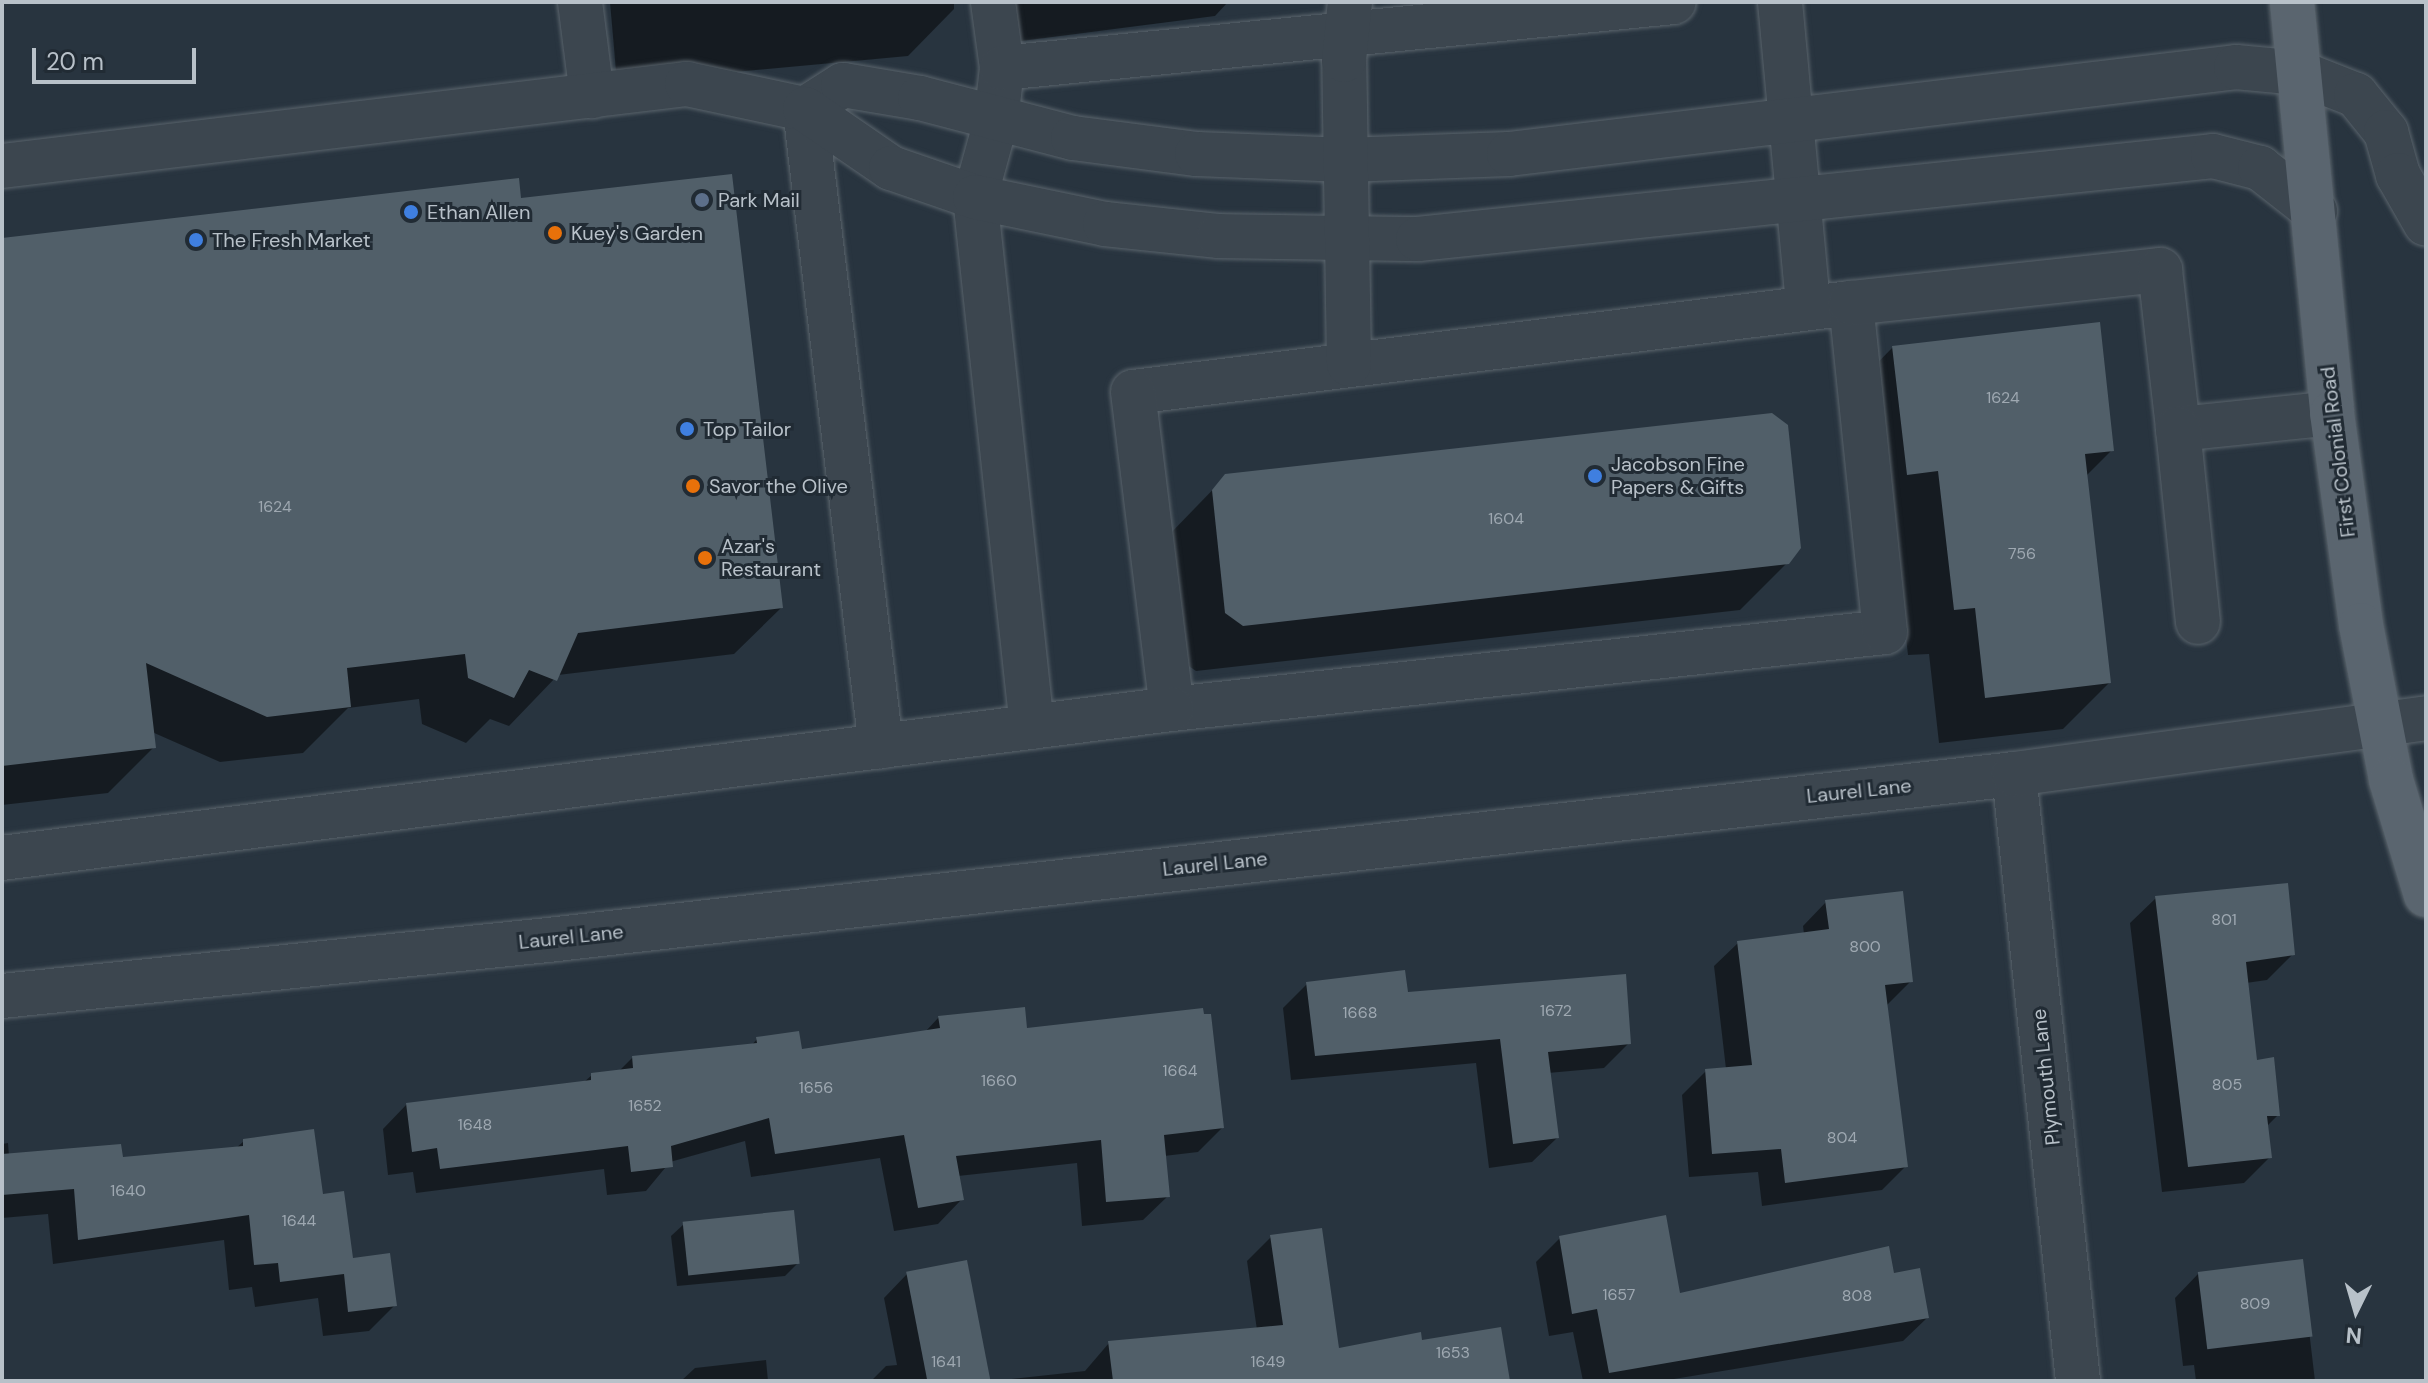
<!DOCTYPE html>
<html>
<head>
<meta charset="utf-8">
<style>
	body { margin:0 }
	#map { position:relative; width:2428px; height:1383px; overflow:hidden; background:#28343f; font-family:"DM Sans",sans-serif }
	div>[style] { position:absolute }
	.shadow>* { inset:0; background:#0007 }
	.building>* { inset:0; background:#515f69; transform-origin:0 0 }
	.roads { filter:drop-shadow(0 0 2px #5a646c) drop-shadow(0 0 2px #5a646c) }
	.minor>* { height:44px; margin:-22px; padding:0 22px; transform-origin:22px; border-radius:22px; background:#3c464f }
	.major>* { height:44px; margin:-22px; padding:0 22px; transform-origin:22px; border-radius:22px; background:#5a656f }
	.dots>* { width:22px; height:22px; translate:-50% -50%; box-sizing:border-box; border:4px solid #212b34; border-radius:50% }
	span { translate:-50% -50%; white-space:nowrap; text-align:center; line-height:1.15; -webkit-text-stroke:6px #212b34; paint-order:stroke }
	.number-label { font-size:16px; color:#9ea8b1 }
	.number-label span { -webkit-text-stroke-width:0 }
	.poi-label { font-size:20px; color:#b8c1c9 }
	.left { translate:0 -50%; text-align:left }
	.street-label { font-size:20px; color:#b8c1c9 }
	.frame { position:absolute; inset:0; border:4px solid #b8c1c9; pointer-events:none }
	.north { position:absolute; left:2316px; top:1271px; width:80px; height:80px; -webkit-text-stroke:6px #212b34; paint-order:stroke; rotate:185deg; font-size:22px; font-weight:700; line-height:32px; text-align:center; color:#b8c1c9 }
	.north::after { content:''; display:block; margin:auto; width:28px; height:36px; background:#b8c1c9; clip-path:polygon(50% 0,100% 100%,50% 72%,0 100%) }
	.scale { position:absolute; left:32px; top:48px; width:164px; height:36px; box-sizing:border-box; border:4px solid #b8c1c9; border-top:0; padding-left:10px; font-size:24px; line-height:28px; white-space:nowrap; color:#b8c1c9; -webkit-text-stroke:6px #212b34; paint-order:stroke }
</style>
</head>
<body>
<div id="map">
	<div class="shadow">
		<i style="clip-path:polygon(610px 2px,954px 2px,954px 9px,908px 56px,617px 83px)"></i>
		<i style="clip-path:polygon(985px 2px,1228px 2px,1215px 16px,991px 45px)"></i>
		<i style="clip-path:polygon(519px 200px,781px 608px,734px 654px,558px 675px,509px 726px,490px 719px,466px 743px,422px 724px,419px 699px,348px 708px,303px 753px,220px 762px,152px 732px,154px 747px,108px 793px,2px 805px,2px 240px)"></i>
		<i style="clip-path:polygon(1893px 347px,2112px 450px,2086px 476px,2109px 683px,2063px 729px,1939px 743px,1929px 654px,1908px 655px,1892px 517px,1847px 394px)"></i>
		<i style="clip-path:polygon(1226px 476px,1787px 563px,1740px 610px,1196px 671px,1180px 660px,1166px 538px)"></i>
		<i style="clip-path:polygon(2156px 898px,2293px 954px,2267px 980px,2246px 983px,2256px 1062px,2278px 1115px,2266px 1127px,2270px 1157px,2244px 1183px,2162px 1192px,2130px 923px)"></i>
		<i style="clip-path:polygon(1826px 902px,1911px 981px,1887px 1005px,1906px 1166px,1882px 1190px,1762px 1206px,1758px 1172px,1689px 1177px,1682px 1095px,1706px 1071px,1726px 1069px,1714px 966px,1738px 943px,1804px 934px,1803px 926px)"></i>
		<i style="clip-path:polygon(1307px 984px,1406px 994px,1629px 1043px,1604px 1068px,1548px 1073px,1557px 1138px,1532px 1162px,1489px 1168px,1476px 1063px,1291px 1080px,1283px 1008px)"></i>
		<i style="clip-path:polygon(939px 1017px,1025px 1030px,1222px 1128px,1198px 1152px,1164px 1156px,1168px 1196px,1143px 1220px,1082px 1226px,1077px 1163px,958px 1176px,962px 1199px,938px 1224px,894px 1231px,880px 1158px,751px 1177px,745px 1141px,670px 1162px,646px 1191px,607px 1195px,604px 1169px,416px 1193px,413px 1172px,388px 1175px,383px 1129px,407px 1104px,584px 1082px,592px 1075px,618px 1072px,633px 1057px,751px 1046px,757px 1039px,800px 1052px,925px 1032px)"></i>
		<i style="clip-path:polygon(244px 1141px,322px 1196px,351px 1260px,395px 1305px,369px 1331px,323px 1336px,318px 1298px,255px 1307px,252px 1287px,229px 1290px,224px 1240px,53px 1264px,48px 1214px,2px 1218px,2px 1144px,8px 1143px,9px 1156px,121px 1160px,235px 1149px)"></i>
		<i style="clip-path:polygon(684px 1224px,798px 1263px,785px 1276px,677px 1286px,671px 1236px)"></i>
		<i style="clip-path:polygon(1271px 1237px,1337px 1350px,1420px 1342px,1508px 1381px,994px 1381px,1085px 1371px,1109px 1343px,1257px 1330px,1247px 1261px)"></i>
		<i style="clip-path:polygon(1560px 1238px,1678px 1296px,1893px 1275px,1927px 1318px,1903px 1341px,1662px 1381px,1583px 1381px,1573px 1332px,1549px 1336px,1536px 1262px)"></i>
		<i style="clip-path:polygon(2301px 1262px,2315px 1381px,2196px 1381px,2194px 1365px,2183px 1366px,2175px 1298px,2198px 1274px)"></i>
		<i style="clip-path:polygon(907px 1274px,989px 1381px,871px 1381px,886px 1366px,897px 1365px,884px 1298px)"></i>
		<i style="clip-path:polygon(766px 1360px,768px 1381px,681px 1381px,695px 1368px)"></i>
	</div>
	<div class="building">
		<i style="clip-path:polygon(732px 174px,783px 608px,578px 633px,557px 681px,529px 670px,514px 698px,468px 678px,465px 654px,347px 668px,351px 707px,267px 717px,146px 663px,156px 748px,2px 766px,2px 238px,519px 178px,521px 198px)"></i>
		<i style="clip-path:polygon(2100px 322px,2114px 451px,2085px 454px,2111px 683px,1985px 698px,1975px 608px,1954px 610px,1938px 471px,1907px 475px,1892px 346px)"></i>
		<i style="clip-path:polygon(1772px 413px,1788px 425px,1801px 548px,1789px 564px,1243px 626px,1225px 613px,1212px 490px,1225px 474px)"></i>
		<i style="clip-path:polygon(2288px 883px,2295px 955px,2246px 962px,2257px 1060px,2274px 1057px,2280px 1116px,2267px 1116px,2272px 1158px,2188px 1167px,2155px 896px)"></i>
		<i style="clip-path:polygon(1903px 891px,1913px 982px,1885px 985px,1908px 1167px,1785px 1183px,1781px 1149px,1712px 1154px,1705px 1069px,1752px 1065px,1737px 941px,1829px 929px,1825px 900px)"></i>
		<i style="clip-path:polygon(1405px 970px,1408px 992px,1626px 974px,1631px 1044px,1548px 1052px,1559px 1138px,1513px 1144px,1500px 1039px,1315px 1056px,1306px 982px)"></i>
		<i style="clip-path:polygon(1025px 1007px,1027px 1028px,1203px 1008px,1204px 1014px,1211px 1014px,1224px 1128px,1164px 1135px,1170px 1197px,1106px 1202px,1101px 1140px,956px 1156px,964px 1200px,918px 1208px,904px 1135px,775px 1154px,769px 1118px,671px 1146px,673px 1167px,631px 1172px,628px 1146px,440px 1169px,437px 1148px,412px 1152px,406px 1103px,591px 1080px,591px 1073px,633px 1068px,632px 1056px,757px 1043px,756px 1037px,799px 1031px,802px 1049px,940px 1028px,938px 1016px)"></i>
		<i style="clip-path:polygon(314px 1129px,323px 1194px,344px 1191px,353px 1258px,390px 1253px,397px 1306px,348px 1312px,344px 1274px,280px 1282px,278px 1263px,254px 1265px,249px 1215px,78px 1240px,74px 1189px,2px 1195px,2px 1154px,121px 1144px,123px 1157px,243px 1146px,243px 1139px)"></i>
		<i style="left:794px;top:1210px;width:54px;height:112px;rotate:84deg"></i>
		<i style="clip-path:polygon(1666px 1215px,1680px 1293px,1889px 1246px,1894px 1273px,1920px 1268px,1929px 1318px,1609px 1373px,1597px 1309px,1572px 1314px,1559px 1236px)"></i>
		<i style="clip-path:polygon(1322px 1228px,1339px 1348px,1421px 1332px,1422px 1340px,1501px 1327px,1510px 1381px,1113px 1381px,1108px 1341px,1283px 1325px,1270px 1235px)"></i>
		<i style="left:2303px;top:1259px;width:78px;height:106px;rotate:83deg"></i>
		<i style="left:967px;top:1260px;width:123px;height:62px;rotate:79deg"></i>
	</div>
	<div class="roads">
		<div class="minor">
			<i style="left:580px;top:2px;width:95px;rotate:82.7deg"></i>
			<i style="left:993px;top:2px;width:67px;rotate:82.2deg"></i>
			<i style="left:1002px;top:68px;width:53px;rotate:96.5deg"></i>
			<i style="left:996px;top:121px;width:79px;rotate:105.4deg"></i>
			<i style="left:975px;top:197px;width:533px;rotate:83.86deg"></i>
			<i style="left:1780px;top:2px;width:305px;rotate:84.7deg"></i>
			<i style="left:1002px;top:68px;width:675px;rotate:-5.61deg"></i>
			<i style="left:805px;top:109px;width:45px;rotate:-32.3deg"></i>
			<i style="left:843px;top:85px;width:78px;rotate:9.6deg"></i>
			<i style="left:920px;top:98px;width:158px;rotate:14.7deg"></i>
			<i style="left:1073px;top:138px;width:125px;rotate:7.4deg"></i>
			<i style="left:1197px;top:154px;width:149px;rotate:2.3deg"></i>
			<i style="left:1346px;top:160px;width:163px;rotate:-2.1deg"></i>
			<i style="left:1509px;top:154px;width:732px;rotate:-6.82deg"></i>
			<i style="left:2236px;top:67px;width:64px;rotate:5.4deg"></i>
			<i style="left:2300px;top:73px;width:60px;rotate:21.4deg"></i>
			<i style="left:2356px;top:95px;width:48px;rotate:51deg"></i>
			<i style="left:2386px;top:132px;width:45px;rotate:74.4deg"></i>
			<i style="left:2398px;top:175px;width:56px;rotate:60.3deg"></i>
			<i style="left:805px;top:109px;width:642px;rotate:83.2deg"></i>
			<i style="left:2px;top:166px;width:690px;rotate:-6.83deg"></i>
			<i style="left:687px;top:84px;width:121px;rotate:12deg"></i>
			<i style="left:805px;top:109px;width:104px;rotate:34.5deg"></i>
			<i style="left:891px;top:168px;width:89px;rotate:19deg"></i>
			<i style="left:975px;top:197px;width:133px;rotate:11.7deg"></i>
			<i style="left:1105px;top:224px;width:115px;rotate:6deg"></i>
			<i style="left:1219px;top:236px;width:199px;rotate:0.9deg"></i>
			<i style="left:1418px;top:239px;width:799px;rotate:-5.96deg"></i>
			<i style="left:2213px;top:156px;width:49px;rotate:14.3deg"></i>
			<i style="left:2260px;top:168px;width:70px;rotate:38deg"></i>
			<i style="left:1851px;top:303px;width:723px;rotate:172.93deg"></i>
			<i style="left:1133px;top:392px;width:319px;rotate:83deg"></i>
			<i style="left:1172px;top:709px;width:717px;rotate:-6.16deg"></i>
			<i style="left:1885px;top:632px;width:331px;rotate:-95.9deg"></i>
			<i style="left:1851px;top:303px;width:311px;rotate:-6.1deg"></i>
			<i style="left:2160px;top:270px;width:160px;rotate:83.5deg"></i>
			<i style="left:2178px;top:429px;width:155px;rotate:-5.9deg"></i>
			<i style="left:1349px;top:364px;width:304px;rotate:-90.9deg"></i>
			<i style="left:1344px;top:60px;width:58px;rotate:-84.1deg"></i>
			<i style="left:2178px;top:429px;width:194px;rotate:84.1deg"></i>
			<i style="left:2014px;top:774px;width:610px;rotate:83.98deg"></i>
			<i style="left:2px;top:858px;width:1179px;rotate:-7.26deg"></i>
			<i style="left:2px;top:996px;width:558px;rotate:-5.86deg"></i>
			<i style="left:557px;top:939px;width:1466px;rotate:-6.46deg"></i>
			<i style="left:2014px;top:774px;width:416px;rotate:-7.7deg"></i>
		</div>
		<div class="major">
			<i style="left:2292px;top:2px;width:413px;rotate:84.4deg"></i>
			<i style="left:2332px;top:413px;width:214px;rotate:82.2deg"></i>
			<i style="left:2361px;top:625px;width:158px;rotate:79deg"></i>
			<i style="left:2391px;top:780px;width:120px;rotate:73.1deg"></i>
		</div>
	</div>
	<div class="dots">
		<i style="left:702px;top:200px;background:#5c6f8a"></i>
		<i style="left:411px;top:212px;background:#3f7fe0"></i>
		<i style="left:555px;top:233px;background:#e8710a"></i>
		<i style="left:196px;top:240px;background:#3f7fe0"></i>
		<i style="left:687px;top:429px;background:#3f7fe0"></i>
		<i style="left:1595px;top:476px;background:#3f7fe0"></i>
		<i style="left:693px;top:486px;background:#e8710a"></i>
		<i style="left:705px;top:558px;background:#e8710a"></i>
	</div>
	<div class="number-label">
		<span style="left:2003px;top:398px">1624</span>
		<span style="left:275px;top:507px">1624</span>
		<span style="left:1506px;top:519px">1604</span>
		<span style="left:2022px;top:554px">756</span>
		<span style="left:2224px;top:920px">801</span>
		<span style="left:1865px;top:947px">800</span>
		<span style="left:1556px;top:1011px">1672</span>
		<span style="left:1360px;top:1013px">1668</span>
		<span style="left:1180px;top:1071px">1664</span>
		<span style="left:999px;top:1081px">1660</span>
		<span style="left:2227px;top:1085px">805</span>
		<span style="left:816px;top:1088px">1656</span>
		<span style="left:645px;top:1106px">1652</span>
		<span style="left:475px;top:1125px">1648</span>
		<span style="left:1842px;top:1138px">804</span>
		<span style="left:128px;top:1191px">1640</span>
		<span style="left:299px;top:1221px">1644</span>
		<span style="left:1619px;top:1295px">1657</span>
		<span style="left:1857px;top:1296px">808</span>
		<span style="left:2255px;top:1304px">809</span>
		<span style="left:1453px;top:1353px">1653</span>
		<span style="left:946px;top:1362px">1641</span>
		<span style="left:1268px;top:1362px">1649</span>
	</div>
	<div class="poi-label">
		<span class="left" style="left:718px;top:200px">Park Mail</span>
		<span class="left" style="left:427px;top:212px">Ethan Allen</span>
		<span class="left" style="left:571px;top:233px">Kuey's Garden</span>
		<span class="left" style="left:212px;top:240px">The Fresh Market</span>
		<span class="left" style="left:703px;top:429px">Top Tailor</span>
		<span class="left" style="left:1611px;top:476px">Jacobson Fine<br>Papers &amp; Gifts</span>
		<span class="left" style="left:709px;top:486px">Savor the Olive</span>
		<span class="left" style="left:721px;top:558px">Azar's<br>Restaurant</span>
	</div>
	<div class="street-label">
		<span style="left:2338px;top:452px;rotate:-97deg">First Colonial Road</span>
		<span style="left:1859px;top:791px;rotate:-6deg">Laurel Lane</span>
		<span style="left:1215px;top:864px;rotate:-6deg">Laurel Lane</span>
		<span style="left:571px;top:937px;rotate:-6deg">Laurel Lane</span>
		<span style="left:2046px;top:1077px;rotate:-96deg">Plymouth Lane</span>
	</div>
	<div class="frame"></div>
	<div class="north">N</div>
	<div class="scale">20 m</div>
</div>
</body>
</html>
